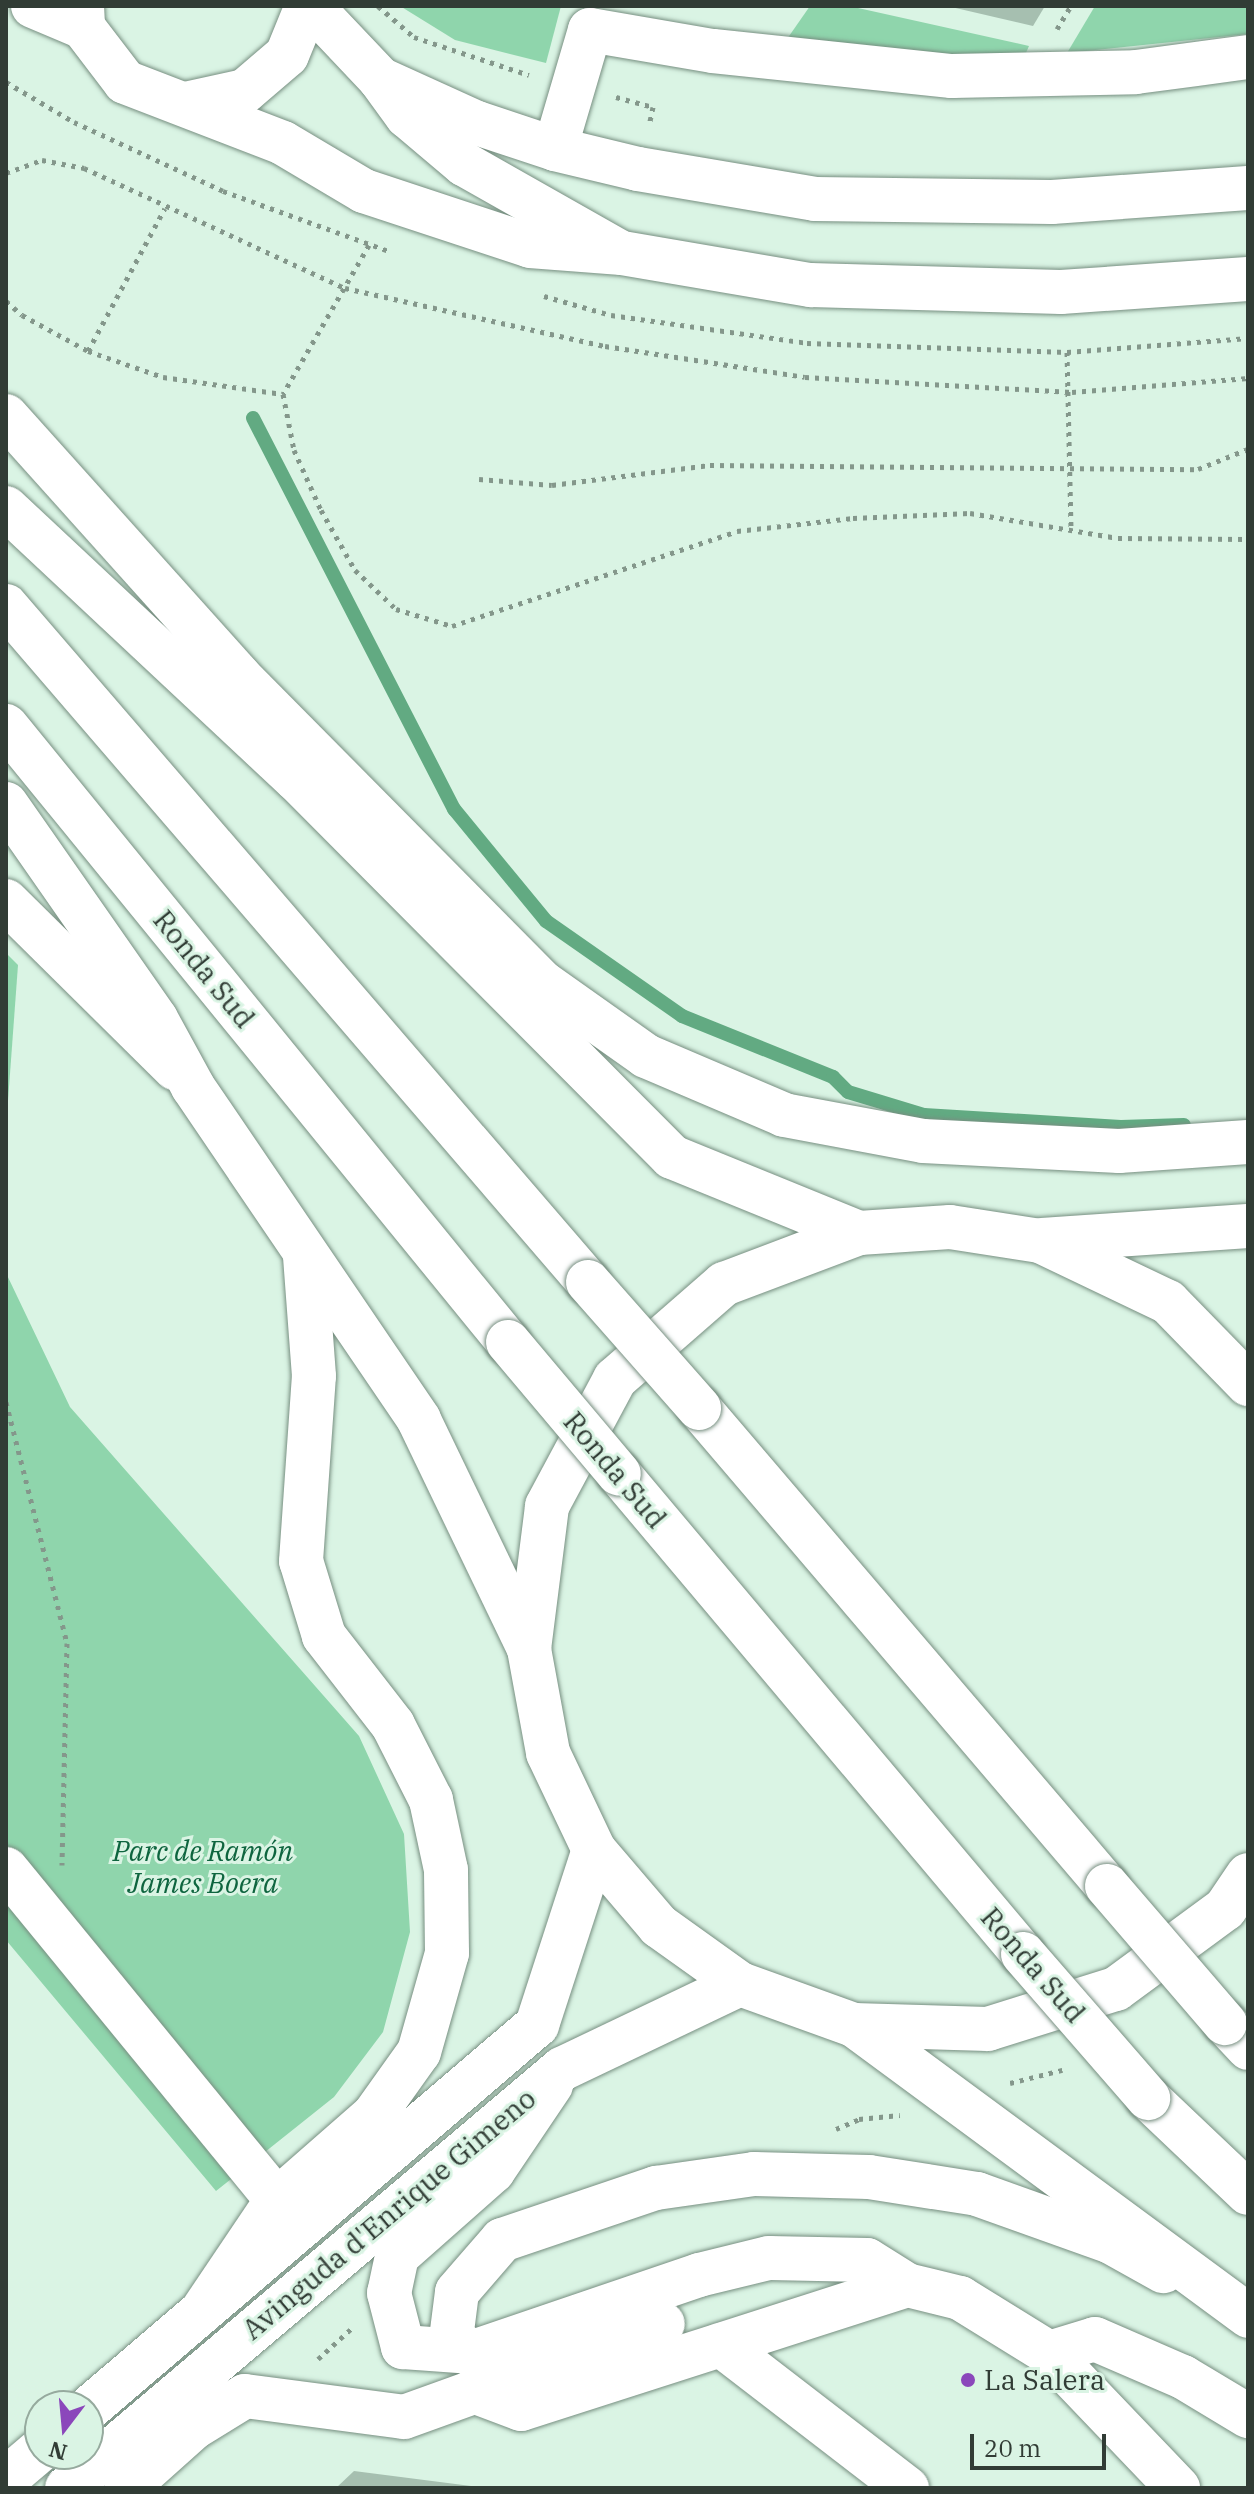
<!DOCTYPE html>
<html>
<head>
<meta charset="utf-8">
<style>
	body { margin:0 }
	#map { position:relative; width:1254px; height:2494px; overflow:hidden; background:#daf4e4; font-family:"IBM Plex Serif",serif }
	div>[style] { position:absolute }
	.green>* { inset:0; background:#8fd5ac }
	.stream>* { height:14px; margin:-7px; padding:0 7px; transform-origin:7px; border-radius:7px; background:#62aa82 }
	.building>* { inset:0; background:#a6bfb0 }
	.path>* { height:5px; margin-top:-2.5px; transform-origin:0; background:repeating-linear-gradient(90deg,#84978b 0 4px,transparent 0 10px) }
	.roads { filter:drop-shadow(0 0 2px #778f81) drop-shadow(0 0 2px #778f81) }
	.minor>* { height:44px; margin:-22px; padding:0 22px; transform-origin:22px; border-radius:22px; background:#fff }
	.major>* { height:44px; margin:-22px; padding:0 22px; transform-origin:22px; border-radius:22px; background:#fff }
	.bridges { filter:drop-shadow(0 0 2px #778f81) drop-shadow(0 0 2px #778f81) }
	.major-bridge>* { height:44px; margin:-22px; padding:0 22px; transform-origin:22px; border-radius:22px; background:#fff }
	.dots>* { width:22px; height:22px; translate:-50% -50%; box-sizing:border-box; border:4px solid #daf4e4; border-radius:50% }
	span { translate:-50% -50%; white-space:nowrap; text-align:center; line-height:1.15; -webkit-text-stroke:6px #daf4e4; paint-order:stroke }
	.street-label { font-size:28px; color:#313c35 }
	.park-label { font-size:28px; color:#0e653f; font-style:italic }
	.poi-label { font-size:28px; color:#313c35 }
	.left { translate:0 -50%; text-align:left }
	.frame { position:absolute; inset:0; border:8px solid #313c35; pointer-events:none }
	.north { position:absolute; left:24px; top:2390px; width:80px; height:80px; box-sizing:border-box; background:#daf4e4; border:2px solid #96aa9e; border-radius:50%; rotate:196deg; font-size:22px; font-weight:700; line-height:32px; text-align:center; color:#313c35 }
	.north::after { content:''; display:block; margin:auto; width:28px; height:36px; background:#8b47bb; clip-path:polygon(50% 0,100% 100%,50% 72%,0 100%) }
	.scale { position:absolute; left:970px; top:2434px; width:136px; height:36px; box-sizing:border-box; border:4px solid #313c35; border-top:0; padding-left:10px; font-size:24px; line-height:28px; white-space:nowrap; color:#313c35; -webkit-text-stroke:6px #daf4e4; paint-order:stroke }
</style>
</head>
<body>
<div id="map">
	<div class="green">
		<i style="clip-path:polygon(400px 6px,561px 6px,546px 63px,455px 40px)"></i>
		<i style="clip-path:polygon(810px 6px,849px 6px,1029px 46px,1025px 55px,971px 56px,787px 39px)"></i>
		<i style="clip-path:polygon(1095px 6px,1248px 6px,1248px 34px,1067px 53px)"></i>
		<i style="clip-path:polygon(6px 953px,18px 965px,6px 1128px)"></i>
		<i style="clip-path:polygon(6px 1273px,70px 1407px,359px 1736px,404px 1834px,410px 1932px,383px 2032px,334px 2097px,216px 2191px,6px 1940px)"></i>
	</div>
	<div class="stream">
		<i style="left:253px;top:418px;width:440px;rotate:62.8deg"></i>
		<i style="left:454px;top:809px;width:145px;rotate:50.6deg"></i>
		<i style="left:546px;top:921px;width:166px;rotate:34.9deg"></i>
		<i style="left:682px;top:1016px;width:163px;rotate:22deg"></i>
		<i style="left:833px;top:1077px;width:21px;rotate:45deg"></i>
		<i style="left:848px;top:1092px;width:79px;rotate:16.8deg"></i>
		<i style="left:924px;top:1115px;width:197px;rotate:3.5deg"></i>
		<i style="left:1121px;top:1127px;width:63px;rotate:-1.8deg"></i>
	</div>
	<div class="building">
		<i style="clip-path:polygon(947px 6px,1045px 6px,1033px 26px)"></i>
		<i style="clip-path:polygon(354px 2471px,471px 2486px,471px 2488px,336px 2488px)"></i>
	</div>
	<div class="path">
		<i style="left:378px;top:6px;width:48px;rotate:40.7deg"></i>
		<i style="left:414px;top:37px;width:121px;rotate:18.3deg"></i>
		<i style="left:1057px;top:29px;width:27px;rotate:-59deg"></i>
		<i style="left:6px;top:82px;width:79px;rotate:30.5deg"></i>
		<i style="left:74px;top:122px;width:164px;rotate:24.8deg"></i>
		<i style="left:223px;top:191px;width:177px;rotate:19.9deg"></i>
		<i style="left:616px;top:97px;width:38px;rotate:15deg"></i>
		<i style="left:653px;top:107px;width:19px;rotate:102deg"></i>
		<i style="left:6px;top:173px;width:38px;rotate:-20deg"></i>
		<i style="left:42px;top:160px;width:43px;rotate:10.8deg"></i>
		<i style="left:84px;top:168px;width:287px;rotate:24.7deg"></i>
		<i style="left:345px;top:288px;width:266px;rotate:12.6deg"></i>
		<i style="left:605px;top:346px;width:202px;rotate:8.8deg"></i>
		<i style="left:805px;top:377px;width:267px;rotate:3.2deg"></i>
		<i style="left:1072px;top:392px;width:177px;rotate:-4.5deg"></i>
		<i style="left:369px;top:245px;width:172px;rotate:120deg"></i>
		<i style="left:283px;top:394px;width:57px;rotate:78.9deg"></i>
		<i style="left:294px;top:450px;width:66px;rotate:65.8deg"></i>
		<i style="left:321px;top:510px;width:69px;rotate:60.5deg"></i>
		<i style="left:355px;top:570px;width:57px;rotate:43.6deg"></i>
		<i style="left:396px;top:609px;width:59px;rotate:16.9deg"></i>
		<i style="left:452px;top:626px;width:300px;rotate:-18.4deg"></i>
		<i style="left:737px;top:531px;width:117px;rotate:-6.4deg"></i>
		<i style="left:853px;top:518px;width:117px;rotate:-2.4deg"></i>
		<i style="left:970px;top:513px;width:150px;rotate:9.6deg"></i>
		<i style="left:1118px;top:538px;width:130px;rotate:0.4deg"></i>
		<i style="left:544px;top:296px;width:70px;rotate:15.8deg"></i>
		<i style="left:611px;top:315px;width:198px;rotate:8.1deg"></i>
		<i style="left:807px;top:343px;width:260px;rotate:2deg"></i>
		<i style="left:1067px;top:352px;width:182px;rotate:-4.4deg"></i>
		<i style="left:6px;top:301px;width:21px;rotate:41deg"></i>
		<i style="left:22px;top:315px;width:75px;rotate:28.6deg"></i>
		<i style="left:88px;top:351px;width:79px;rotate:19.1deg"></i>
		<i style="left:163px;top:377px;width:121px;rotate:8.1deg"></i>
		<i style="left:88px;top:351px;width:162px;rotate:-61.7deg"></i>
		<i style="left:1067px;top:352px;width:177px;rotate:88.7deg"></i>
		<i style="left:479px;top:479px;width:73px;rotate:4.7deg"></i>
		<i style="left:552px;top:485px;width:159px;rotate:-7.2deg"></i>
		<i style="left:710px;top:465px;width:488px;rotate:0.5deg"></i>
		<i style="left:1198px;top:469px;width:54px;rotate:-21.8deg"></i>
		<i style="left:6px;top:1402px;width:249px;rotate:75.8deg"></i>
		<i style="left:67px;top:1643px;width:222px;rotate:91.3deg"></i>
		<i style="left:1010px;top:2083px;width:54px;rotate:-14deg"></i>
		<i style="left:836px;top:2129px;width:25px;rotate:-23deg"></i>
		<i style="left:859px;top:2119px;width:41px;rotate:-5.6deg"></i>
		<i style="left:318px;top:2359px;width:46px;rotate:-42.4deg"></i>
	</div>
	<div class="roads">
		<div class="minor">
			<i style="left:33px;top:6px;width:54px;rotate:22.8deg"></i>
			<i style="left:82px;top:6px;width:21px;rotate:87deg"></i>
			<i style="left:83px;top:27px;width:69px;rotate:52.6deg"></i>
			<i style="left:125px;top:82px;width:169px;rotate:21.1deg"></i>
			<i style="left:283px;top:143px;width:94px;rotate:30.7deg"></i>
			<i style="left:364px;top:191px;width:175px;rotate:18.3deg"></i>
			<i style="left:530px;top:246px;width:92px;rotate:4.4deg"></i>
			<i style="left:622px;top:253px;width:191px;rotate:9.7deg"></i>
			<i style="left:810px;top:285px;width:251px;rotate:1.6deg"></i>
			<i style="left:1061px;top:292px;width:187px;rotate:-4deg"></i>
			<i style="left:311px;top:6px;width:100px;rotate:46.6deg"></i>
			<i style="left:380px;top:79px;width:46px;rotate:53.9deg"></i>
			<i style="left:407px;top:116px;width:75px;rotate:40.1deg"></i>
			<i style="left:464px;top:164px;width:175px;rotate:29.5deg"></i>
			<i style="left:380px;top:79px;width:107px;rotate:24.4deg"></i>
			<i style="left:477px;top:123px;width:82px;rotate:18.4deg"></i>
			<i style="left:555px;top:149px;width:85px;rotate:13.5deg"></i>
			<i style="left:638px;top:169px;width:180px;rotate:9.6deg"></i>
			<i style="left:815px;top:199px;width:237px;rotate:0.7deg"></i>
			<i style="left:1052px;top:202px;width:196px;rotate:-4.1deg"></i>
			<i style="left:190px;top:103px;width:56px;rotate:-12.3deg"></i>
			<i style="left:245px;top:91px;width:55px;rotate:-40.6deg"></i>
			<i style="left:287px;top:55px;width:53px;rotate:-67.8deg"></i>
			<i style="left:555px;top:149px;width:124px;rotate:-73.6deg"></i>
			<i style="left:590px;top:30px;width:125px;rotate:9.7deg"></i>
			<i style="left:713px;top:51px;width:240px;rotate:6deg"></i>
			<i style="left:952px;top:76px;width:184px;rotate:-1.2deg"></i>
			<i style="left:1136px;top:72px;width:113px;rotate:-7.6deg"></i>
			<i style="left:6px;top:416px;width:349px;rotate:48.1deg"></i>
			<i style="left:239px;top:676px;width:432px;rotate:45.3deg"></i>
			<i style="left:543px;top:983px;width:126px;rotate:35.3deg"></i>
			<i style="left:646px;top:1056px;width:150px;rotate:23.1deg"></i>
			<i style="left:784px;top:1115px;width:141px;rotate:10.6deg"></i>
			<i style="left:923px;top:1141px;width:196px;rotate:2.9deg"></i>
			<i style="left:1119px;top:1151px;width:129px;rotate:-4deg"></i>
			<i style="left:6px;top:901px;width:238px;rotate:44.7deg"></i>
			<i style="left:6px;top:1869px;width:428px;rotate:50.7deg"></i>
			<i style="left:551px;top:2085px;width:104px;rotate:124deg"></i>
			<i style="left:493px;top:2171px;width:128px;rotate:138.5deg"></i>
			<i style="left:397px;top:2256px;width:38px;rotate:102deg"></i>
			<i style="left:389px;top:2293px;width:56px;rotate:75.5deg"></i>
			<i style="left:403px;top:2347px;width:70px;rotate:4.1deg"></i>
			<i style="left:473px;top:2352px;width:239px;rotate:-18.8deg"></i>
			<i style="left:699px;top:2275px;width:72px;rotate:-13.7deg"></i>
			<i style="left:769px;top:2258px;width:98px;rotate:1.2deg"></i>
			<i style="left:867px;top:2260px;width:47px;rotate:32deg"></i>
			<i style="left:907px;top:2285px;width:55px;rotate:13.8deg"></i>
			<i style="left:960px;top:2298px;width:105px;rotate:31.7deg"></i>
			<i style="left:1049px;top:2353px;width:187px;rotate:46.3deg"></i>
			<i style="left:721px;top:2345px;width:235px;rotate:37.6deg"></i>
			<i style="left:473px;top:2352px;width:26px;rotate:-149deg"></i>
			<i style="left:451px;top:2339px;width:47px;rotate:-82.7deg"></i>
			<i style="left:457px;top:2292px;width:69px;rotate:-49.1deg"></i>
			<i style="left:502px;top:2240px;width:163px;rotate:-18.7deg"></i>
			<i style="left:656px;top:2188px;width:99px;rotate:-8.1deg"></i>
			<i style="left:754px;top:2174px;width:115px;rotate:1.5deg"></i>
			<i style="left:869px;top:2177px;width:109px;rotate:8.9deg"></i>
			<i style="left:977px;top:2194px;width:142px;rotate:19.7deg"></i>
			<i style="left:1111px;top:2242px;width:60px;rotate:29.1deg"></i>
			<i style="left:1049px;top:2353px;width:48px;rotate:-16.9deg"></i>
			<i style="left:1095px;top:2339px;width:96px;rotate:23.4deg"></i>
			<i style="left:1183px;top:2377px;width:76px;rotate:31deg"></i>
			<i style="left:473px;top:2391px;width:51px;rotate:20.6deg"></i>
			<i style="left:521px;top:2409px;width:405px;rotate:-17.8deg"></i>
			<i style="left:126px;top:2488px;width:90px;rotate:-41.8deg"></i>
			<i style="left:193px;top:2428px;width:61px;rotate:-31.6deg"></i>
			<i style="left:245px;top:2396px;width:160px;rotate:7.5deg"></i>
			<i style="left:404px;top:2417px;width:275px;rotate:-19.8deg"></i>
		</div>
		<div class="major">
			<i style="left:6px;top:508px;width:397px;rotate:43.1deg"></i>
			<i style="left:296px;top:779px;width:533px;rotate:45.15deg"></i>
			<i style="left:672px;top:1157px;width:202px;rotate:22.1deg"></i>
			<i style="left:6px;top:606px;width:892px;rotate:49.27deg"></i>
			<i style="left:6px;top:726px;width:795px;rotate:50.82deg"></i>
			<i style="left:6px;top:804px;width:262px;rotate:55.1deg"></i>
			<i style="left:156px;top:1019px;width:77px;rotate:61.4deg"></i>
			<i style="left:193px;top:1087px;width:402px;rotate:55.8deg"></i>
			<i style="left:419px;top:1420px;width:254px;rotate:64.3deg"></i>
			<i style="left:529px;top:1649px;width:106px;rotate:79.6deg"></i>
			<i style="left:548px;top:1753px;width:107px;rotate:64.6deg"></i>
			<i style="left:594px;top:1850px;width:100px;rotate:49.5deg"></i>
			<i style="left:659px;top:1926px;width:100px;rotate:35.6deg"></i>
			<i style="left:740px;top:1984px;width:121px;rotate:19.8deg"></i>
			<i style="left:854px;top:2025px;width:490px;rotate:36.4deg"></i>
			<i style="left:1042px;top:1240px;width:206px;rotate:-3.9deg"></i>
			<i style="left:699px;top:1408px;width:628px;rotate:49.52deg"></i>
			<i style="left:619px;top:1474px;width:627px;rotate:49.91deg"></i>
			<i style="left:529px;top:1649px;width:144px;rotate:-82.8deg"></i>
			<i style="left:547px;top:1506px;width:144px;rotate:-61.8deg"></i>
			<i style="left:615px;top:1379px;width:145px;rotate:-41.1deg"></i>
			<i style="left:724px;top:1284px;width:144px;rotate:-20.7deg"></i>
			<i style="left:859px;top:1233px;width:91px;rotate:-3.8deg"></i>
			<i style="left:950px;top:1227px;width:91px;rotate:8.8deg"></i>
			<i style="left:1040px;top:1241px;width:142px;rotate:25.5deg"></i>
			<i style="left:1168px;top:1302px;width:115px;rotate:45.7deg"></i>
			<i style="left:1225px;top:2023px;width:34px;rotate:47deg"></i>
			<i style="left:854px;top:2025px;width:134px;rotate:1.7deg"></i>
			<i style="left:988px;top:2029px;width:134px;rotate:-17.4deg"></i>
			<i style="left:1116px;top:1989px;width:135px;rotate:-36.3deg"></i>
			<i style="left:1225px;top:1909px;width:41px;rotate:-55.9deg"></i>
			<i style="left:1148px;top:2098px;width:138px;rotate:43.5deg"></i>
			<i style="left:202px;top:2311px;width:134px;rotate:-56deg"></i>
			<i style="left:277px;top:2200px;width:129px;rotate:-41.2deg"></i>
			<i style="left:374px;top:2115px;width:77px;rotate:-54.5deg"></i>
			<i style="left:419px;top:2052px;width:103px;rotate:-74.2deg"></i>
			<i style="left:447px;top:1953px;width:83px;rotate:-90.7deg"></i>
			<i style="left:446px;top:1870px;width:72px;rotate:-102.1deg"></i>
			<i style="left:431px;top:1800px;width:84px;rotate:-116.9deg"></i>
			<i style="left:393px;top:1725px;width:113px;rotate:-127.8deg"></i>
			<i style="left:324px;top:1636px;width:78px;rotate:-107deg"></i>
			<i style="left:301px;top:1561px;width:185px;rotate:-86deg"></i>
			<i style="left:314px;top:1376px;width:120px;rotate:-94.3deg"></i>
			<i style="left:88px;top:2409px;width:591px;rotate:-40.54deg"></i>
			<i style="left:537px;top:2025px;width:184px;rotate:-72deg"></i>
			<i style="left:6px;top:2479px;width:45px;rotate:-40.5deg"></i>
			<i style="left:67px;top:2488px;width:649px;rotate:-40.25deg"></i>
			<i style="left:562px;top:2069px;width:197px;rotate:-25.5deg"></i>
		</div>
	</div>
	<div class="bridges">
		<div class="major-bridge">
			<i style="left:588px;top:1282px;width:168px;rotate:48.6deg"></i>
			<i style="left:508px;top:1342px;width:172px;rotate:49.9deg"></i>
			<i style="left:1107px;top:1886px;width:181px;rotate:49.3deg"></i>
			<i style="left:1023px;top:1954px;width:191px;rotate:49deg"></i>
		</div>
	</div>
	<div class="dots">
		<i style="left:968px;top:2380px;background:#8b47bb"></i>
	</div>
	<div class="street-label">
		<span style="left:204px;top:969px;rotate:51deg">Ronda Sud</span>
		<span style="left:615px;top:1470px;rotate:50deg">Ronda Sud</span>
		<span style="left:1033px;top:1965px;rotate:49deg">Ronda Sud</span>
		<span style="left:389px;top:2214px;rotate:-40deg">Avinguda d'Enrique Gimeno</span>
	</div>
	<div class="park-label">
		<span style="left:203px;top:1867px">Parc de Ramón<br>James Boera</span>
	</div>
	<div class="poi-label">
		<span class="left" style="left:984px;top:2380px">La Salera</span>
	</div>
	<div class="frame"></div>
	<div class="north">N</div>
	<div class="scale">20 m</div>
</div>
</body>
</html>
